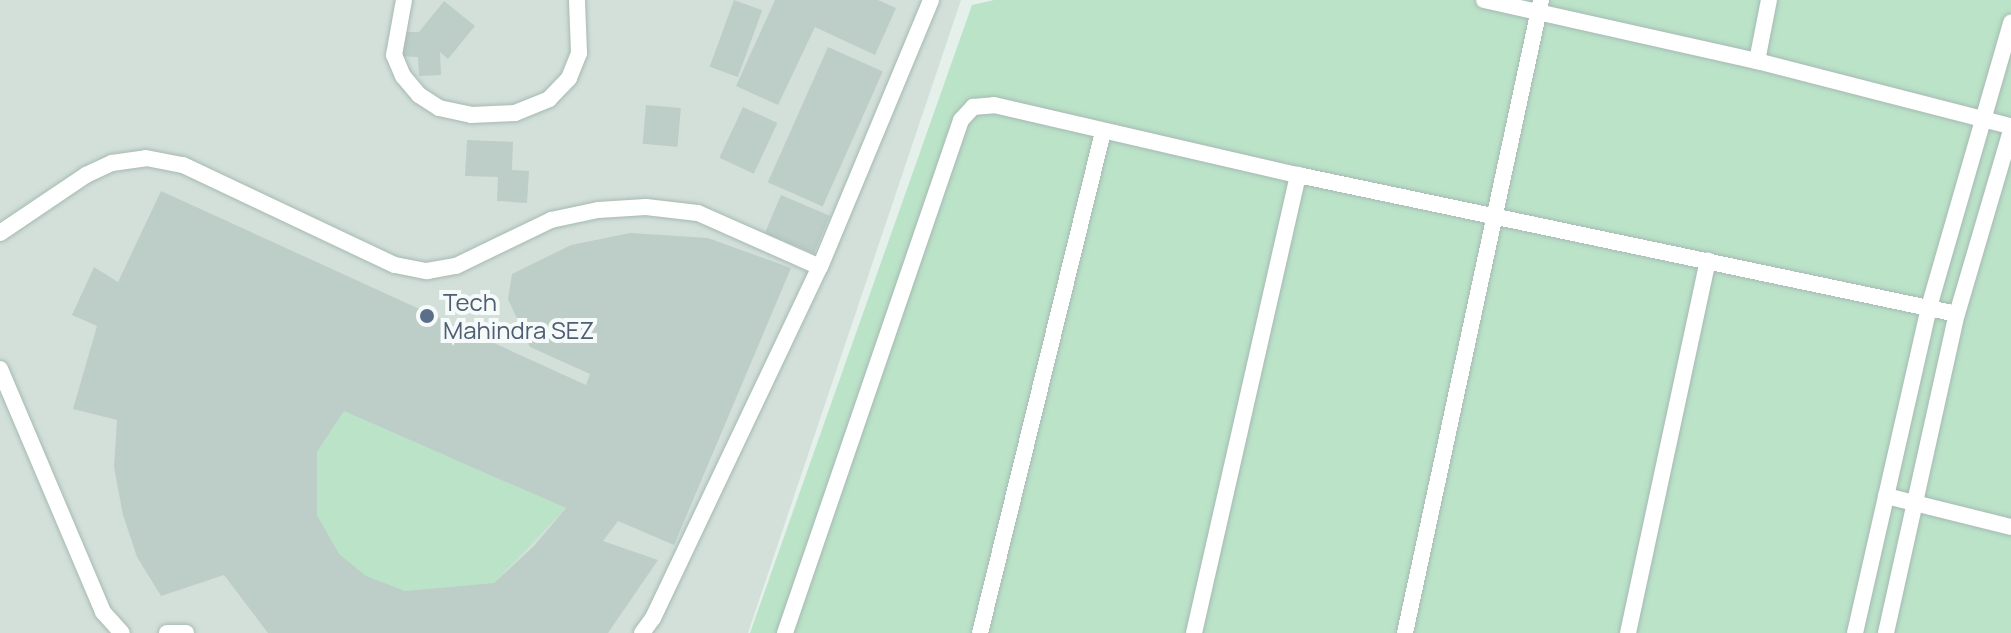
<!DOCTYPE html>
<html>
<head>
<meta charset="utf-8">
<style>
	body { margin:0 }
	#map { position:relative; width:2011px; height:633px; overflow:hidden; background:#e5f0eb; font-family:Manrope,sans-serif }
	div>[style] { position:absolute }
	.built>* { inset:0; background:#d3e0da }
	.green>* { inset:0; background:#bbe3c8 }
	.building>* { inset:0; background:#bccec7; transform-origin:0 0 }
	.roads { filter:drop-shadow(0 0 2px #a6b9b3) drop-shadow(0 0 2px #a6b9b3) }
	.lane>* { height:16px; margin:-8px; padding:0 8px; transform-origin:8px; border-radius:8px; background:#fff }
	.dots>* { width:22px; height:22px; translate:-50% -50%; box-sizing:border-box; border:4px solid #f6fbf9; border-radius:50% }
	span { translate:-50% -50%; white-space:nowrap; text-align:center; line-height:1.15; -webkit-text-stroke:8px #f6fbf9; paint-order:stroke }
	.service-label { font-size:24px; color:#4e5e75 }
	.left { translate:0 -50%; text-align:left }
</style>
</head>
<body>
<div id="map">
	<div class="built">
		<i style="clip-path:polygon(0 0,961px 0,748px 633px,0 633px)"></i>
	</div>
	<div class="green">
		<i style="clip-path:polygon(994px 0,2011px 0,2011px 633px,750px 633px,972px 5px)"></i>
		<i style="clip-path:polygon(344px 411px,566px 508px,494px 583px,405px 591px,372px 582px,345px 561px,319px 530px,314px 485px,317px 452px)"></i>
	</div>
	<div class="building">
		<i style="left:734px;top:0;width:30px;height:71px;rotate:20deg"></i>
		<i style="clip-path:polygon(775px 0,878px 0,896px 8px,875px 55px,815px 27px,778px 105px,736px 86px)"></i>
		<i style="clip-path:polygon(444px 1px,475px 26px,448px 59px,440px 52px,441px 75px,419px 76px,418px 57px,398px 56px,398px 32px,419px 32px)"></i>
		<i style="left:828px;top:47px;width:60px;height:148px;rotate:24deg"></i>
		<i style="left:646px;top:105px;width:35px;height:39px;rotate:5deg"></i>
		<i style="left:743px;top:107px;width:38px;height:56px;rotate:25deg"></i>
		<i style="clip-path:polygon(467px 140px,513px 142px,512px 170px,529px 171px,527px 203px,497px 201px,498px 177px,465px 176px)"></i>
		<i style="clip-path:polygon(evenodd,161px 191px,586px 385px,590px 374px,530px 347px,508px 299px,512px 274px,571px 245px,630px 233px,708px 238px,791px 268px,674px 545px,618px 521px,603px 541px,658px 560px,608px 633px,268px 633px,224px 575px,161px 596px,137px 557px,123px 515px,114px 467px,117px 420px,73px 409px,97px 326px,72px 315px,94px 267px,118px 282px,161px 191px,344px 411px,474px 468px,566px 508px,534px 546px,494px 583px,405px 591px,366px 576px,339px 554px,317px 515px,317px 452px,344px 411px)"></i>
		<i style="left:781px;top:195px;width:53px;height:41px;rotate:23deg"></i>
	</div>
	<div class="roads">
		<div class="lane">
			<i style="left:404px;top:0;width:56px;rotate:100.3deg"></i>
			<i style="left:394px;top:55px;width:23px;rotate:67deg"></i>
			<i style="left:403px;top:76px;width:25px;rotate:50deg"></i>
			<i style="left:419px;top:95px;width:24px;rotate:33deg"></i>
			<i style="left:439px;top:108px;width:33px;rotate:12deg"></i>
			<i style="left:471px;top:115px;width:44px;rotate:-2.6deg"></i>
			<i style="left:515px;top:113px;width:37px;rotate:-22deg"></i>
			<i style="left:549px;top:99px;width:29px;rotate:-46deg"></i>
			<i style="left:569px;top:78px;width:27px;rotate:-68deg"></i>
			<i style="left:579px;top:53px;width:53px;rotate:-92.2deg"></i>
			<i style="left:1484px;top:0;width:280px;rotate:12.6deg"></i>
			<i style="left:1757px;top:61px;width:262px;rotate:14.4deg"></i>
			<i style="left:1757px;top:61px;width:62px;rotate:-78.9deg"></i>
			<i style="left:0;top:233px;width:104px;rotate:-34deg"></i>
			<i style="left:86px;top:175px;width:29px;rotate:-25deg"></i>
			<i style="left:112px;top:163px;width:34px;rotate:-8deg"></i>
			<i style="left:146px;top:158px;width:38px;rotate:11deg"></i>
			<i style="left:183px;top:165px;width:234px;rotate:25.3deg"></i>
			<i style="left:395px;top:265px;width:33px;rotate:11deg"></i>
			<i style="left:427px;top:271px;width:29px;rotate:-10deg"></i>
			<i style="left:456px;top:266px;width:106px;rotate:-25.8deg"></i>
			<i style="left:551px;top:220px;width:48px;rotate:-12deg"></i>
			<i style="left:598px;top:210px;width:48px;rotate:-3.6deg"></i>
			<i style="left:646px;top:207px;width:52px;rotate:6.6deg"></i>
			<i style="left:698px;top:213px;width:133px;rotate:23.9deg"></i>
			<i style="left:0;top:369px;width:264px;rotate:67deg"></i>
			<i style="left:103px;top:612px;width:28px;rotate:48deg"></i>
			<i style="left:1886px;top:496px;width:129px;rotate:13.9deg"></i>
			<i style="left:167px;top:633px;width:19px"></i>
			<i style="left:642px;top:633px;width:19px;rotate:-54deg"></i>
			<i style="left:653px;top:618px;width:389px;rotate:-64.6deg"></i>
			<i style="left:820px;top:267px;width:289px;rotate:-67.4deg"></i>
			<i style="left:785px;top:633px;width:542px;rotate:-71.06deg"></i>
			<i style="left:961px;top:120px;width:18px;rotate:-47deg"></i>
			<i style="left:973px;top:107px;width:21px;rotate:-5deg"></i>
			<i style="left:994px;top:105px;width:312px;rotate:13deg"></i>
			<i style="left:1298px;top:175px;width:673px;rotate:11.91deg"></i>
			<i style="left:980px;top:633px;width:516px;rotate:-76.21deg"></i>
			<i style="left:1194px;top:633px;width:470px;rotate:-77.2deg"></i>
			<i style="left:1405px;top:633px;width:647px;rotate:-77.87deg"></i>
			<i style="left:1628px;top:633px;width:381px;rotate:-77.9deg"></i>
			<i style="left:1855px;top:633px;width:334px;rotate:-77.2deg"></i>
			<i style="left:1929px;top:307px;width:296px;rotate:-73.9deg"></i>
			<i style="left:1886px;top:633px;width:327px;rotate:-77.5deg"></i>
			<i style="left:1957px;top:314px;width:191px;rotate:-73.6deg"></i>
		</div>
	</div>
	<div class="dots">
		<i style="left:427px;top:316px;background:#5c6f8a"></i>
	</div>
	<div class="service-label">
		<span class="left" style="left:443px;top:316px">Tech<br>Mahindra SEZ</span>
	</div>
</div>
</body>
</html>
